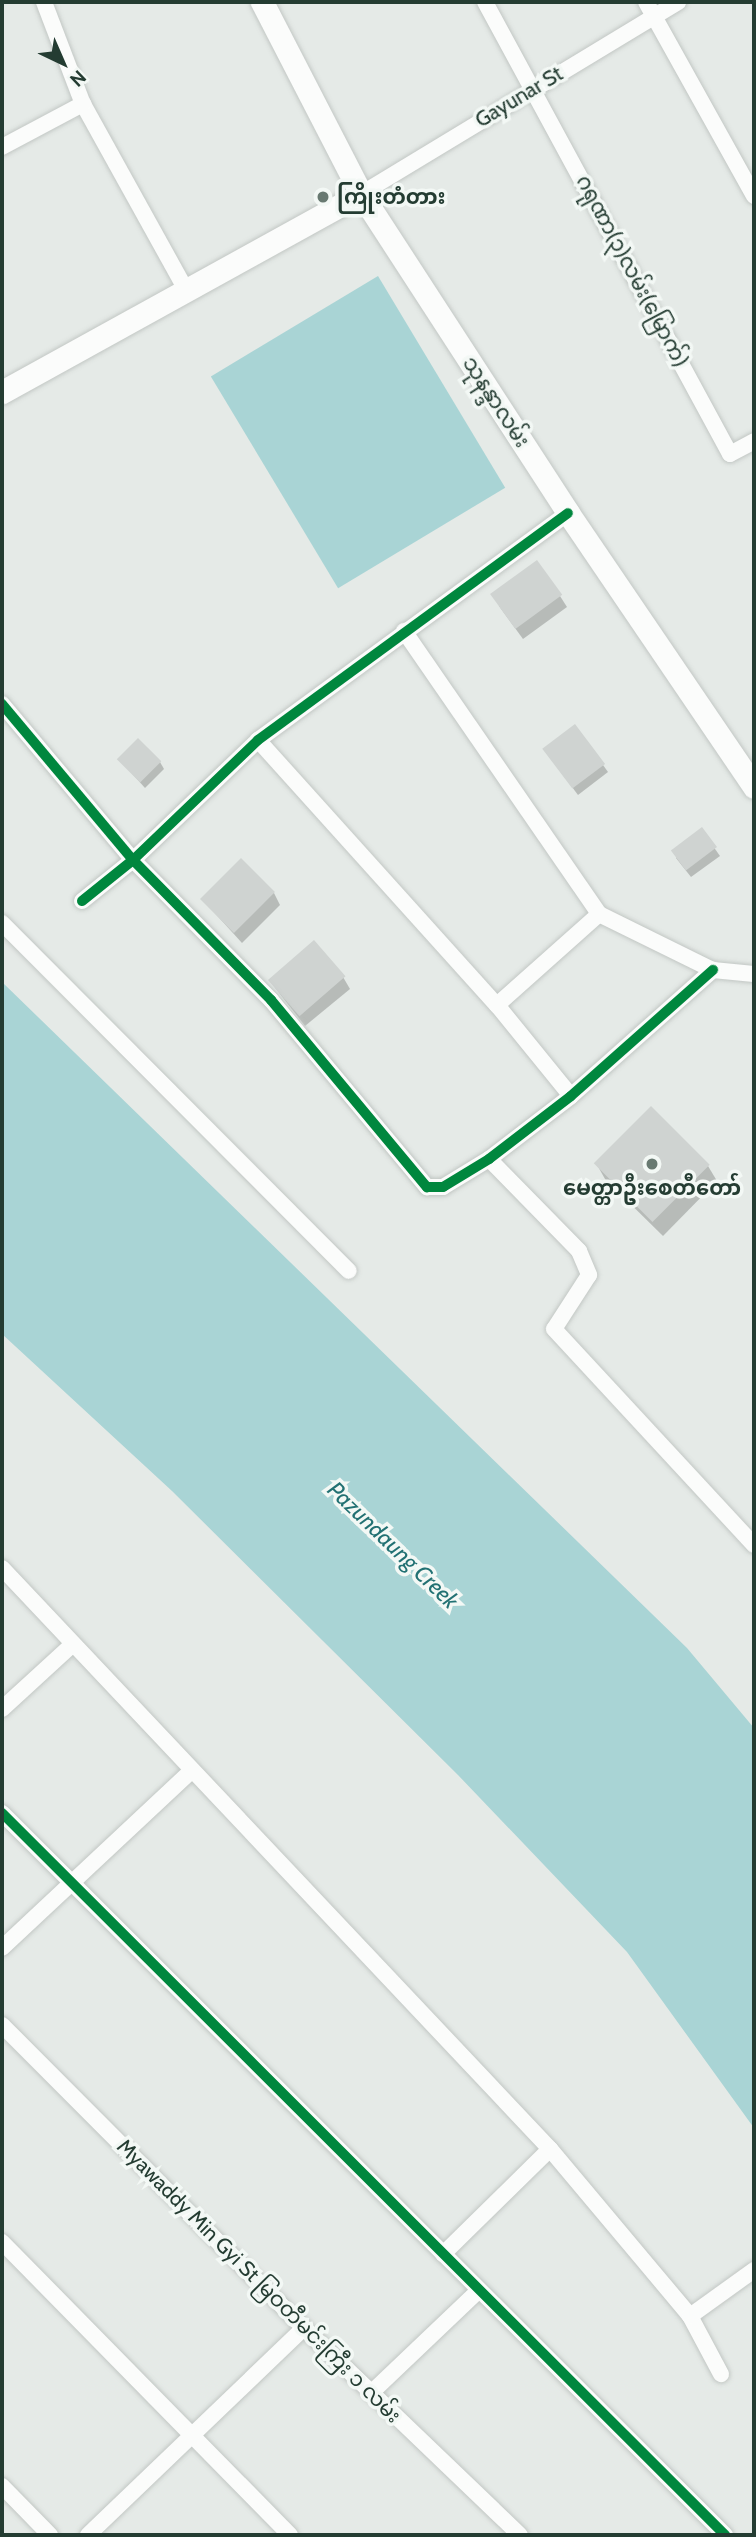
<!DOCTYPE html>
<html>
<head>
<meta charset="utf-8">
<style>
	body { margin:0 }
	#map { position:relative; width:756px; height:2537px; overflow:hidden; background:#e5eae7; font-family:Cabin,"Noto Sans Myanmar",sans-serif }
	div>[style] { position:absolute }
	.water>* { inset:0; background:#a9d4d5; transform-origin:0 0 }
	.shadow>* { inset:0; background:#0003 }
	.building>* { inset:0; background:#cfd3d1; transform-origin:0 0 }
	.roads { filter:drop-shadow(0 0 2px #c2c7c4) drop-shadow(0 0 2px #c2c7c4) }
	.minor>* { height:16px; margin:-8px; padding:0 8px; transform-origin:8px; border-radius:8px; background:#fbfcfb }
	.secondary>* { height:23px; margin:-11.5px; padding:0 11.5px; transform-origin:11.5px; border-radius:11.5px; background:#fbfcfb }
	.cycleway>* { height:10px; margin:-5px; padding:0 5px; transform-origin:5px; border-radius:5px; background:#00873e }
	.dots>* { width:19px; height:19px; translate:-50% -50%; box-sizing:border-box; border:4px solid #f3f8f5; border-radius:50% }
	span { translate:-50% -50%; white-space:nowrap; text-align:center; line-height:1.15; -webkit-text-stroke:7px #f3f8f5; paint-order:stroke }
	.street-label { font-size:21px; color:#243c32 }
	.poi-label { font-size:21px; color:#243c32; font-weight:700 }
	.left { translate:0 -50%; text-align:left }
	.water-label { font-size:23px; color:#227173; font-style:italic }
	.frame { position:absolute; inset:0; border:4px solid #243c32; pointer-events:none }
	.north { position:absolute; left:28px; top:28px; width:70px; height:70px; -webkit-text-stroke:5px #f3f8f5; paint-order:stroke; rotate:136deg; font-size:19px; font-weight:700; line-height:28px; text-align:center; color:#243c32 }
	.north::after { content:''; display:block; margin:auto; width:24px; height:32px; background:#243c32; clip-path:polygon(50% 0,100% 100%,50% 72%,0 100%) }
</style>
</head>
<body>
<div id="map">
	<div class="water">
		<i style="left:378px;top:276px;width:247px;height:195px;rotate:59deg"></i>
		<i style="clip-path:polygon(2px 982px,687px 1648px,754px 1728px,754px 2128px,627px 1952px,458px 1775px,172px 1491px,2px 1334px)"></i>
	</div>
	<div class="shadow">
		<i style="clip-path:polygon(560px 596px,567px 607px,523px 639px,499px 606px)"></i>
		<i style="clip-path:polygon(549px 756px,603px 765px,608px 772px,578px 795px)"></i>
		<i style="clip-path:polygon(119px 759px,160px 762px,164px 769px,145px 788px)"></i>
		<i style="clip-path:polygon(701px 829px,720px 856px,691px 877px,676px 858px)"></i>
		<i style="clip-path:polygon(274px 893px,280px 905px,242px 943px,202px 899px)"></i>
		<i style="clip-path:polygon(343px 977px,350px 989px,305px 1026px,269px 980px)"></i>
		<i style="clip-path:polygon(596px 1163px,708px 1166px,717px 1181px,663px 1236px,605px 1179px)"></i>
	</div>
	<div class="building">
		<i style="left:537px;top:560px;width:43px;height:58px;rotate:54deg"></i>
		<i style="left:575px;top:724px;width:50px;height:41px;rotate:53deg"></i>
		<i style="left:138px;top:738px;width:33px;height:30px;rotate:45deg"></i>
		<i style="left:702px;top:827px;width:25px;height:39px;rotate:53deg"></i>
		<i style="left:241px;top:858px;width:48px;height:58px;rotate:45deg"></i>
		<i style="left:314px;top:940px;width:48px;height:61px;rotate:49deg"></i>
		<i style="left:651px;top:1106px;width:83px;height:81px;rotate:45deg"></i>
	</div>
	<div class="roads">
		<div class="minor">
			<i style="left:44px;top:2px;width:109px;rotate:69.1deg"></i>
			<i style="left:83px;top:104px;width:213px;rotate:61deg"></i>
			<i style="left:485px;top:2px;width:514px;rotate:61.54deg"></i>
			<i style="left:730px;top:454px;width:27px;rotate:-28deg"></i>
			<i style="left:646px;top:2px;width:222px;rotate:60.9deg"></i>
			<i style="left:2px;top:147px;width:92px;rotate:-28deg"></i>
			<i style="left:361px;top:194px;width:371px;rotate:-31.2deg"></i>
			<i style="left:404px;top:631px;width:344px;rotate:55.4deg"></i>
			<i style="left:599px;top:914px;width:127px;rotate:26.2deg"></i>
			<i style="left:713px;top:970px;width:41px;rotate:5.6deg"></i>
			<i style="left:2px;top:704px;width:204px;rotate:50deg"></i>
			<i style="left:133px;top:860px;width:197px;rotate:45.4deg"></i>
			<i style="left:271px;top:1000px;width:244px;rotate:50.2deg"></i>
			<i style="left:427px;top:1187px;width:16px"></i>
			<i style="left:443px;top:1187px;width:54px;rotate:-31.3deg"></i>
			<i style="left:489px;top:1159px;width:103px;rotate:-37.5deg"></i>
			<i style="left:571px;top:1096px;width:190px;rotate:-41.6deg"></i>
			<i style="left:258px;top:740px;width:357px;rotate:48deg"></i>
			<i style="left:497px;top:1005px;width:117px;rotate:50.9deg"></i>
			<i style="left:82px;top:901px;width:65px;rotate:-38.8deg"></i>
			<i style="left:133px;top:860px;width:173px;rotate:-43.8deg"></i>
			<i style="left:258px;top:740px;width:384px;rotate:-36.2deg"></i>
			<i style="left:2px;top:923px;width:491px;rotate:45.1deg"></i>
			<i style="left:497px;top:1005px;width:137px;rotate:-41.7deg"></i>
			<i style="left:489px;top:1159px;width:129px;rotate:45.6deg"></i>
			<i style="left:579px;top:1251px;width:26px;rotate:67deg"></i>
			<i style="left:589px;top:1275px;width:64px;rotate:122.9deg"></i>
			<i style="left:554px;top:1329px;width:294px;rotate:47.2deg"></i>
			<i style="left:2px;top:1568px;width:799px;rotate:46.67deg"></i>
			<i style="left:550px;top:2149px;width:150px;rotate:135.5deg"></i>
			<i style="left:2px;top:1709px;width:96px;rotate:-42.5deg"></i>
			<i style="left:2px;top:1813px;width:1022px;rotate:44.96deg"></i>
			<i style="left:2px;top:1948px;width:260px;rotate:-43.1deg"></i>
			<i style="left:2px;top:2025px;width:428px;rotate:45.1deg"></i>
			<i style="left:304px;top:2328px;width:299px;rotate:43.8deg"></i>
			<i style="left:550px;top:2149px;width:218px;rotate:50deg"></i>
			<i style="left:690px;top:2316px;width:66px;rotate:61.9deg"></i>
			<i style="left:2px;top:2242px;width:411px;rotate:45.5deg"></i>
			<i style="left:690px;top:2316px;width:79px;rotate:-35.7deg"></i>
			<i style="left:371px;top:2393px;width:149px;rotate:-43.6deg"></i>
			<i style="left:2px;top:2486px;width:69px;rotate:45.6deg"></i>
			<i style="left:88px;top:2535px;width:299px;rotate:-43.8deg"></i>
		</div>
		<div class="secondary">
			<i style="left:262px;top:2px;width:216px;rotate:62.7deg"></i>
			<i style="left:361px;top:194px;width:380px;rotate:57deg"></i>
			<i style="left:568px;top:513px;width:331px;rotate:55.8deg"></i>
			<i style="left:2px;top:392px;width:410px;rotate:-28.9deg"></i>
		</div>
	</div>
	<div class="cycleway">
		<i style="left:2px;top:704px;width:204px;rotate:50deg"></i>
		<i style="left:133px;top:860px;width:197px;rotate:45.4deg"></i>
		<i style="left:271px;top:1000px;width:244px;rotate:50.2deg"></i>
		<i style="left:427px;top:1187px;width:16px"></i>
		<i style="left:443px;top:1187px;width:54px;rotate:-31.3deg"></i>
		<i style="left:489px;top:1159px;width:103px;rotate:-37.5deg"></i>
		<i style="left:571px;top:1096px;width:190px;rotate:-41.6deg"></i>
		<i style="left:82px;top:901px;width:65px;rotate:-38.8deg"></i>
		<i style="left:133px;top:860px;width:173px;rotate:-43.8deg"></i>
		<i style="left:258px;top:740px;width:384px;rotate:-36.2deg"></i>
		<i style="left:2px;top:1813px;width:1022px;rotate:44.96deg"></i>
	</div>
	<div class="dots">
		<i style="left:323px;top:197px;background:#687971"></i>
		<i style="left:652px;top:1164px;background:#687971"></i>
	</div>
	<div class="street-label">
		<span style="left:519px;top:97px;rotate:-31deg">Gayunar St</span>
		<span style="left:632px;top:271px;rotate:62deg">ဂရုဏာ(၃)လမ်း(မြောက်)</span>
		<span style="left:496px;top:402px;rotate:57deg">သုနန္ဒာလမ်း</span>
		<span style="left:259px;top:2281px;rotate:45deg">Myawaddy Min Gyi St မြဝတီမင်းကြီး ၁ လမ်း</span>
	</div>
	<div class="poi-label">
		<span class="left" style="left:337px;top:197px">ကြိုးတံတား</span>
		<span style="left:652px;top:1188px">မေတ္တာဦးစေတီတော်</span>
	</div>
	<div class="water-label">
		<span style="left:393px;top:1545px;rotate:44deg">Pazundaung Creek</span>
	</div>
	<div class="frame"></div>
	<div class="north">N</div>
</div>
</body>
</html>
